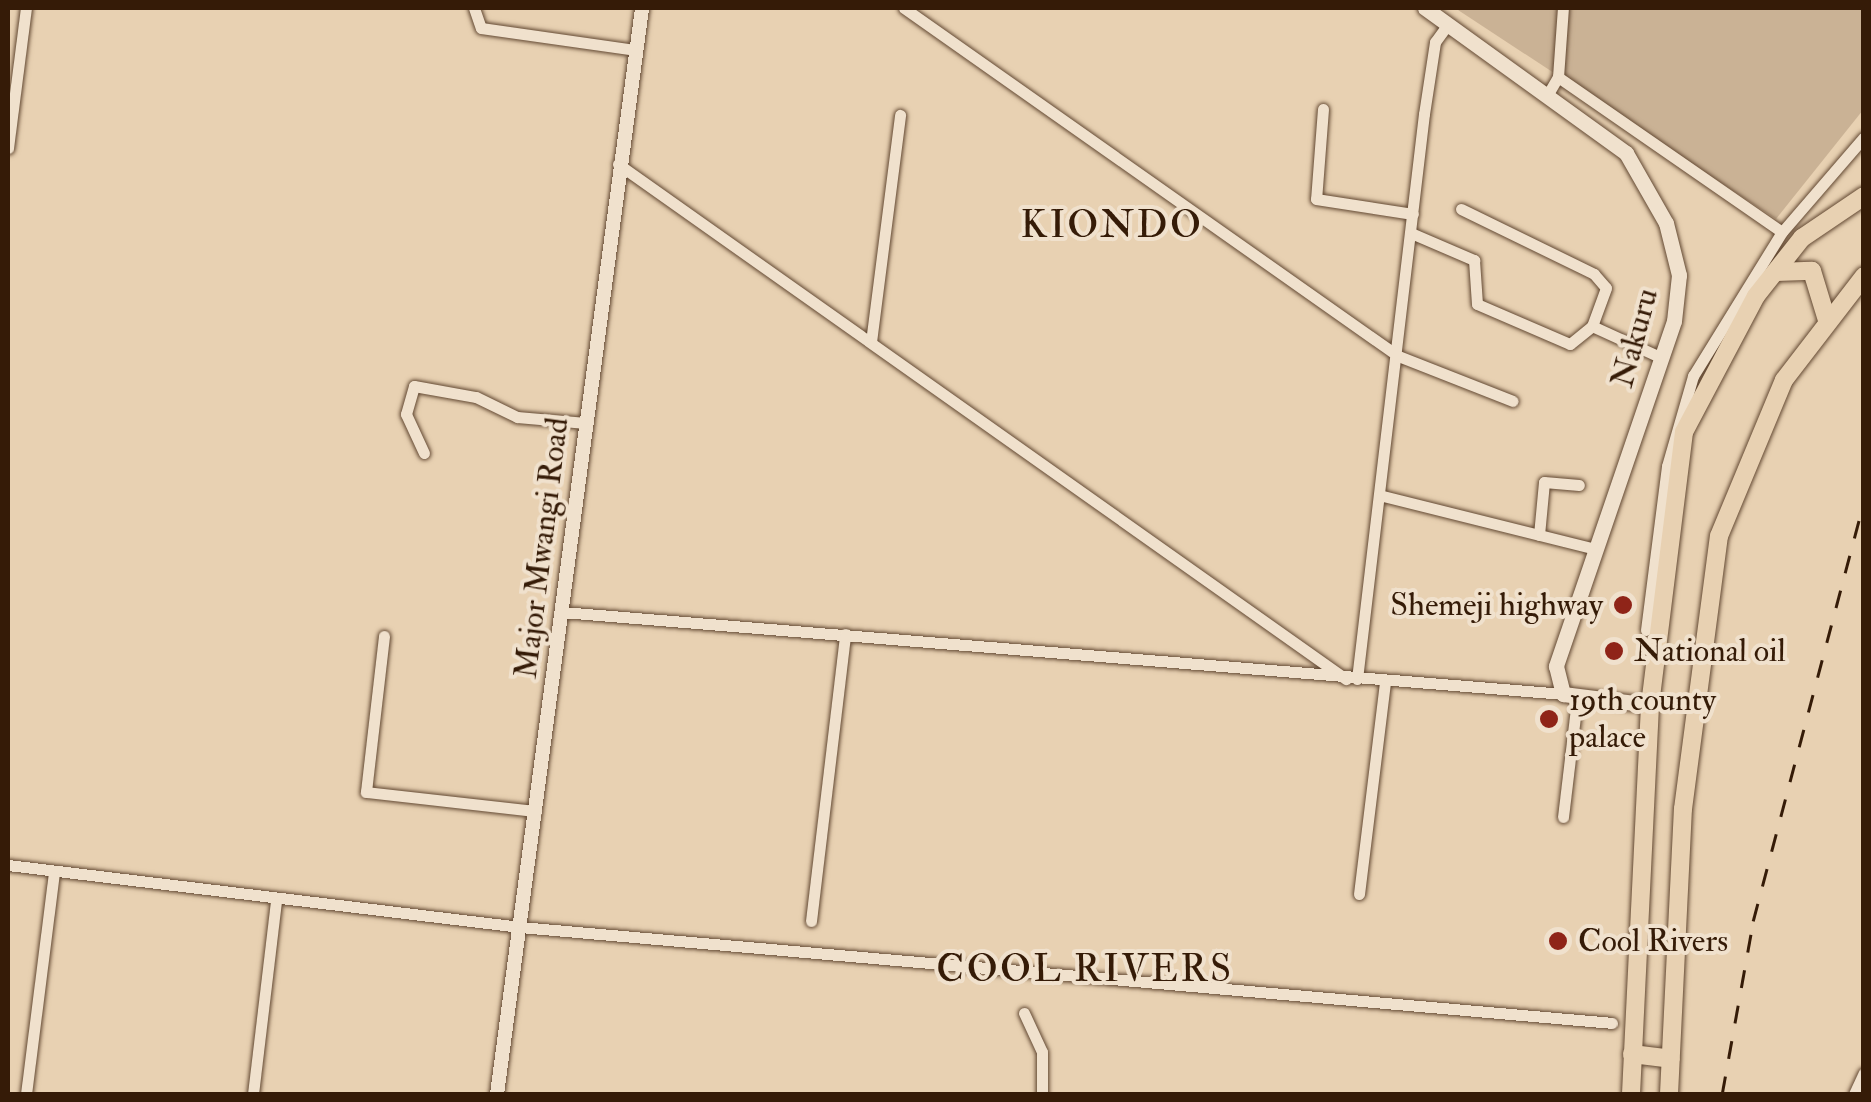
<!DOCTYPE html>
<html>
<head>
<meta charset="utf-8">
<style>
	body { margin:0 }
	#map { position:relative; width:1871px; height:1102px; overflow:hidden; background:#e8d1b2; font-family:"IM FELL Double Pica",serif }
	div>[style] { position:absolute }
	.green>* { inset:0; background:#cab295 }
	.roads { filter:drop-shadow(0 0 2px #624832) drop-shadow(0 0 2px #624832) }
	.minor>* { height:11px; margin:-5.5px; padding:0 5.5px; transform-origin:5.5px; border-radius:5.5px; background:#f0e1cd }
	.tertiary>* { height:14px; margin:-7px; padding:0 7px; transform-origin:7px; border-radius:7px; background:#f0e1cd }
	.secondary>* { height:15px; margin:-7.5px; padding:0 7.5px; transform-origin:7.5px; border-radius:7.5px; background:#f0e1cd }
	.trunk>* { height:18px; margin:-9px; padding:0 9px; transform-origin:9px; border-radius:9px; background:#e8d1b2 }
	.rail>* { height:2.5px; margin-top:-1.25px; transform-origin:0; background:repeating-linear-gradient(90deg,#351b07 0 18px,transparent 0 36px) }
	.dots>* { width:28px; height:28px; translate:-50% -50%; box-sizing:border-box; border:5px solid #f0e1cd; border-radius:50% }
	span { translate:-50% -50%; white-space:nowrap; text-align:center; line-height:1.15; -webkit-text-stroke:8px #f0e1cd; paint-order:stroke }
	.street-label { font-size:32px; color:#351b07 }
	.poi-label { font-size:32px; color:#351b07 }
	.right { translate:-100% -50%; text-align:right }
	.left { translate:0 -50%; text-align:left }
	.quarter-label { font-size:38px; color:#351b07; letter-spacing:2.5px }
	.frame { position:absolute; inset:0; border:10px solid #351b07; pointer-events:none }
</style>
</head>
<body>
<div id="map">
	<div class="green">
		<i style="clip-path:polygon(1455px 8px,1863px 8px,1863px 110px,1776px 219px)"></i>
	</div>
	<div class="roads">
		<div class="minor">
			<i style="left:474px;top:8px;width:21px;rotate:71deg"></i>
			<i style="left:481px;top:28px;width:157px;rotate:8.1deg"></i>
			<i style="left:904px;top:8px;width:604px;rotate:35.16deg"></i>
			<i style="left:1398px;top:356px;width:123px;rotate:21.4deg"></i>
			<i style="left:1558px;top:77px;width:69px;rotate:-85.9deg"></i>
			<i style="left:1548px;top:94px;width:20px;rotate:-60deg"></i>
			<i style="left:1558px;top:77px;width:272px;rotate:34.7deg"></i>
			<i style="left:1782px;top:232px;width:125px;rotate:-49.2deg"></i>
			<i style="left:1323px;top:109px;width:90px;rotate:94.4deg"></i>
			<i style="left:1316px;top:199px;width:98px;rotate:8.8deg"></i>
			<i style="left:8px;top:148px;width:141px;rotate:-82.7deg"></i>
			<i style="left:618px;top:164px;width:892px;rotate:35.28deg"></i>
			<i style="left:1461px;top:209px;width:148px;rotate:26deg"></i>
			<i style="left:1594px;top:274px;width:18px;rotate:49deg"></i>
			<i style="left:1606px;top:288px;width:40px;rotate:110.2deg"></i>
			<i style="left:1411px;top:233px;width:69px;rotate:23.2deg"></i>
			<i style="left:1474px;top:260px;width:44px;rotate:86.1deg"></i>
			<i style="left:1477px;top:304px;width:101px;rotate:23.3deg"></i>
			<i style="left:1570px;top:344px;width:28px;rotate:-39deg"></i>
			<i style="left:1592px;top:326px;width:77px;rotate:24.6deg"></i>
			<i style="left:871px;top:342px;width:229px;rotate:-82.7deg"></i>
			<i style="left:424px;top:453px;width:43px;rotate:-114.8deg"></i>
			<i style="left:406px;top:414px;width:29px;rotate:-74deg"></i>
			<i style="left:414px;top:386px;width:63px;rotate:10.1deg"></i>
			<i style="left:476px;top:397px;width:46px;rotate:26deg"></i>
			<i style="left:517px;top:417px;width:69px;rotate:5deg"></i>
			<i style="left:1383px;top:496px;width:219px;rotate:14deg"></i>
			<i style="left:1539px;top:535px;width:53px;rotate:-84.6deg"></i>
			<i style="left:1544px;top:482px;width:35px;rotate:5deg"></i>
			<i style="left:562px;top:612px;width:1004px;rotate:4.68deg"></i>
			<i style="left:1646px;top:630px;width:165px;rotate:-82.7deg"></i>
			<i style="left:1667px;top:466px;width:94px;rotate:-73.9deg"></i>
			<i style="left:1693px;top:376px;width:169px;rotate:-58.3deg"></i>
			<i style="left:384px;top:636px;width:157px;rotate:96.6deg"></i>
			<i style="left:366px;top:792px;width:171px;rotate:6.4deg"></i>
			<i style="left:1357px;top:679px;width:569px;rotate:-83.24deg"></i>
			<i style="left:1424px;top:114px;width:73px;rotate:-81.3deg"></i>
			<i style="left:1435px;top:42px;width:22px;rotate:-54deg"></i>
			<i style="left:1563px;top:817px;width:119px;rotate:-83.2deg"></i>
			<i style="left:8px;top:865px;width:516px;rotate:6.9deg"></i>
			<i style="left:520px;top:927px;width:1096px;rotate:5.02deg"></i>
			<i style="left:1359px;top:894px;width:214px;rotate:-83deg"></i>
			<i style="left:811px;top:921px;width:289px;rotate:-83.2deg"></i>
			<i style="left:1024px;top:1013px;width:43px;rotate:65.2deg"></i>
			<i style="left:1042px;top:1052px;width:42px;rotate:90deg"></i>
			<i style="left:26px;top:1094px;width:224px;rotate:-82.8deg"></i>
			<i style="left:253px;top:1094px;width:193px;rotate:-83.2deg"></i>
			<i style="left:1854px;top:1094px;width:23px;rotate:-65deg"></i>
		</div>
		<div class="tertiary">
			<i style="left:497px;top:1094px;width:1096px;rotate:-82.39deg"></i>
		</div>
		<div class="secondary">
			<i style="left:1425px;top:8px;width:248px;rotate:35.8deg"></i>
			<i style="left:1626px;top:153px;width:81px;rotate:60.3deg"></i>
			<i style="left:1666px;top:223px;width:54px;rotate:76deg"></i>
			<i style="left:1679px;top:275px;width:46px;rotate:96.2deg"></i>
			<i style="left:1674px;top:321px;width:365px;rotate:108.9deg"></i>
			<i style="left:1556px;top:666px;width:29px;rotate:76deg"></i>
			<i style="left:1563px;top:694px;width:88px;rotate:7.2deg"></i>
		</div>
		<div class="trunk">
			<i style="left:1776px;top:272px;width:36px;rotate:-2deg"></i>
			<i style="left:1812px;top:271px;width:51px;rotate:73deg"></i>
			<i style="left:1632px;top:1054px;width:39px;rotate:7deg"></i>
			<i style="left:1631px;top:1094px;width:389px;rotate:-87.2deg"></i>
			<i style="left:1650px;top:705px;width:275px;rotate:-82.9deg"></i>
			<i style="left:1684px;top:432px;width:154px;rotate:-62.1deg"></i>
			<i style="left:1756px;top:296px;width:74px;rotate:-51.6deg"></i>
			<i style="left:1802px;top:238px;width:75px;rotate:-34.1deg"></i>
			<i style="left:1669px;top:1094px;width:285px;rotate:-87.2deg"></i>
			<i style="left:1683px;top:809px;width:275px;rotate:-82.5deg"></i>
			<i style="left:1719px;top:536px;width:169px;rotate:-67.4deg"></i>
			<i style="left:1784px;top:380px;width:131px;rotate:-52.4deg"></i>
		</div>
	</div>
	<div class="rail">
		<i style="left:1722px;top:1094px;width:176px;rotate:-79.8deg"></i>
		<i style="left:1753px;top:921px;width:434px;rotate:-75.2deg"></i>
	</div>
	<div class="dots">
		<i style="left:1623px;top:605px;background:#8f2418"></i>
		<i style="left:1614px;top:651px;background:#8f2418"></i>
		<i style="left:1549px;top:719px;background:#8f2418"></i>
		<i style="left:1558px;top:941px;background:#8f2418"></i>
	</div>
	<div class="street-label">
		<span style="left:1635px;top:338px;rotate:-75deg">Nakuru</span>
		<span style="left:542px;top:548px;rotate:-83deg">Major Mwangi Road</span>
	</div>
	<div class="poi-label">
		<span class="right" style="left:1603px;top:605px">Shemeji highway</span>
		<span class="left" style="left:1634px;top:651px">National oil</span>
		<span class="left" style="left:1569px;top:719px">19th county<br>palace</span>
		<span class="left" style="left:1578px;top:941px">Cool Rivers</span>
	</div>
	<div class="quarter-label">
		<span style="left:1112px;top:226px">KIONDO</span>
		<span style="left:1085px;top:970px">COOL RIVERS</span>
	</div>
	<div class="frame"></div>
</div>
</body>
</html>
